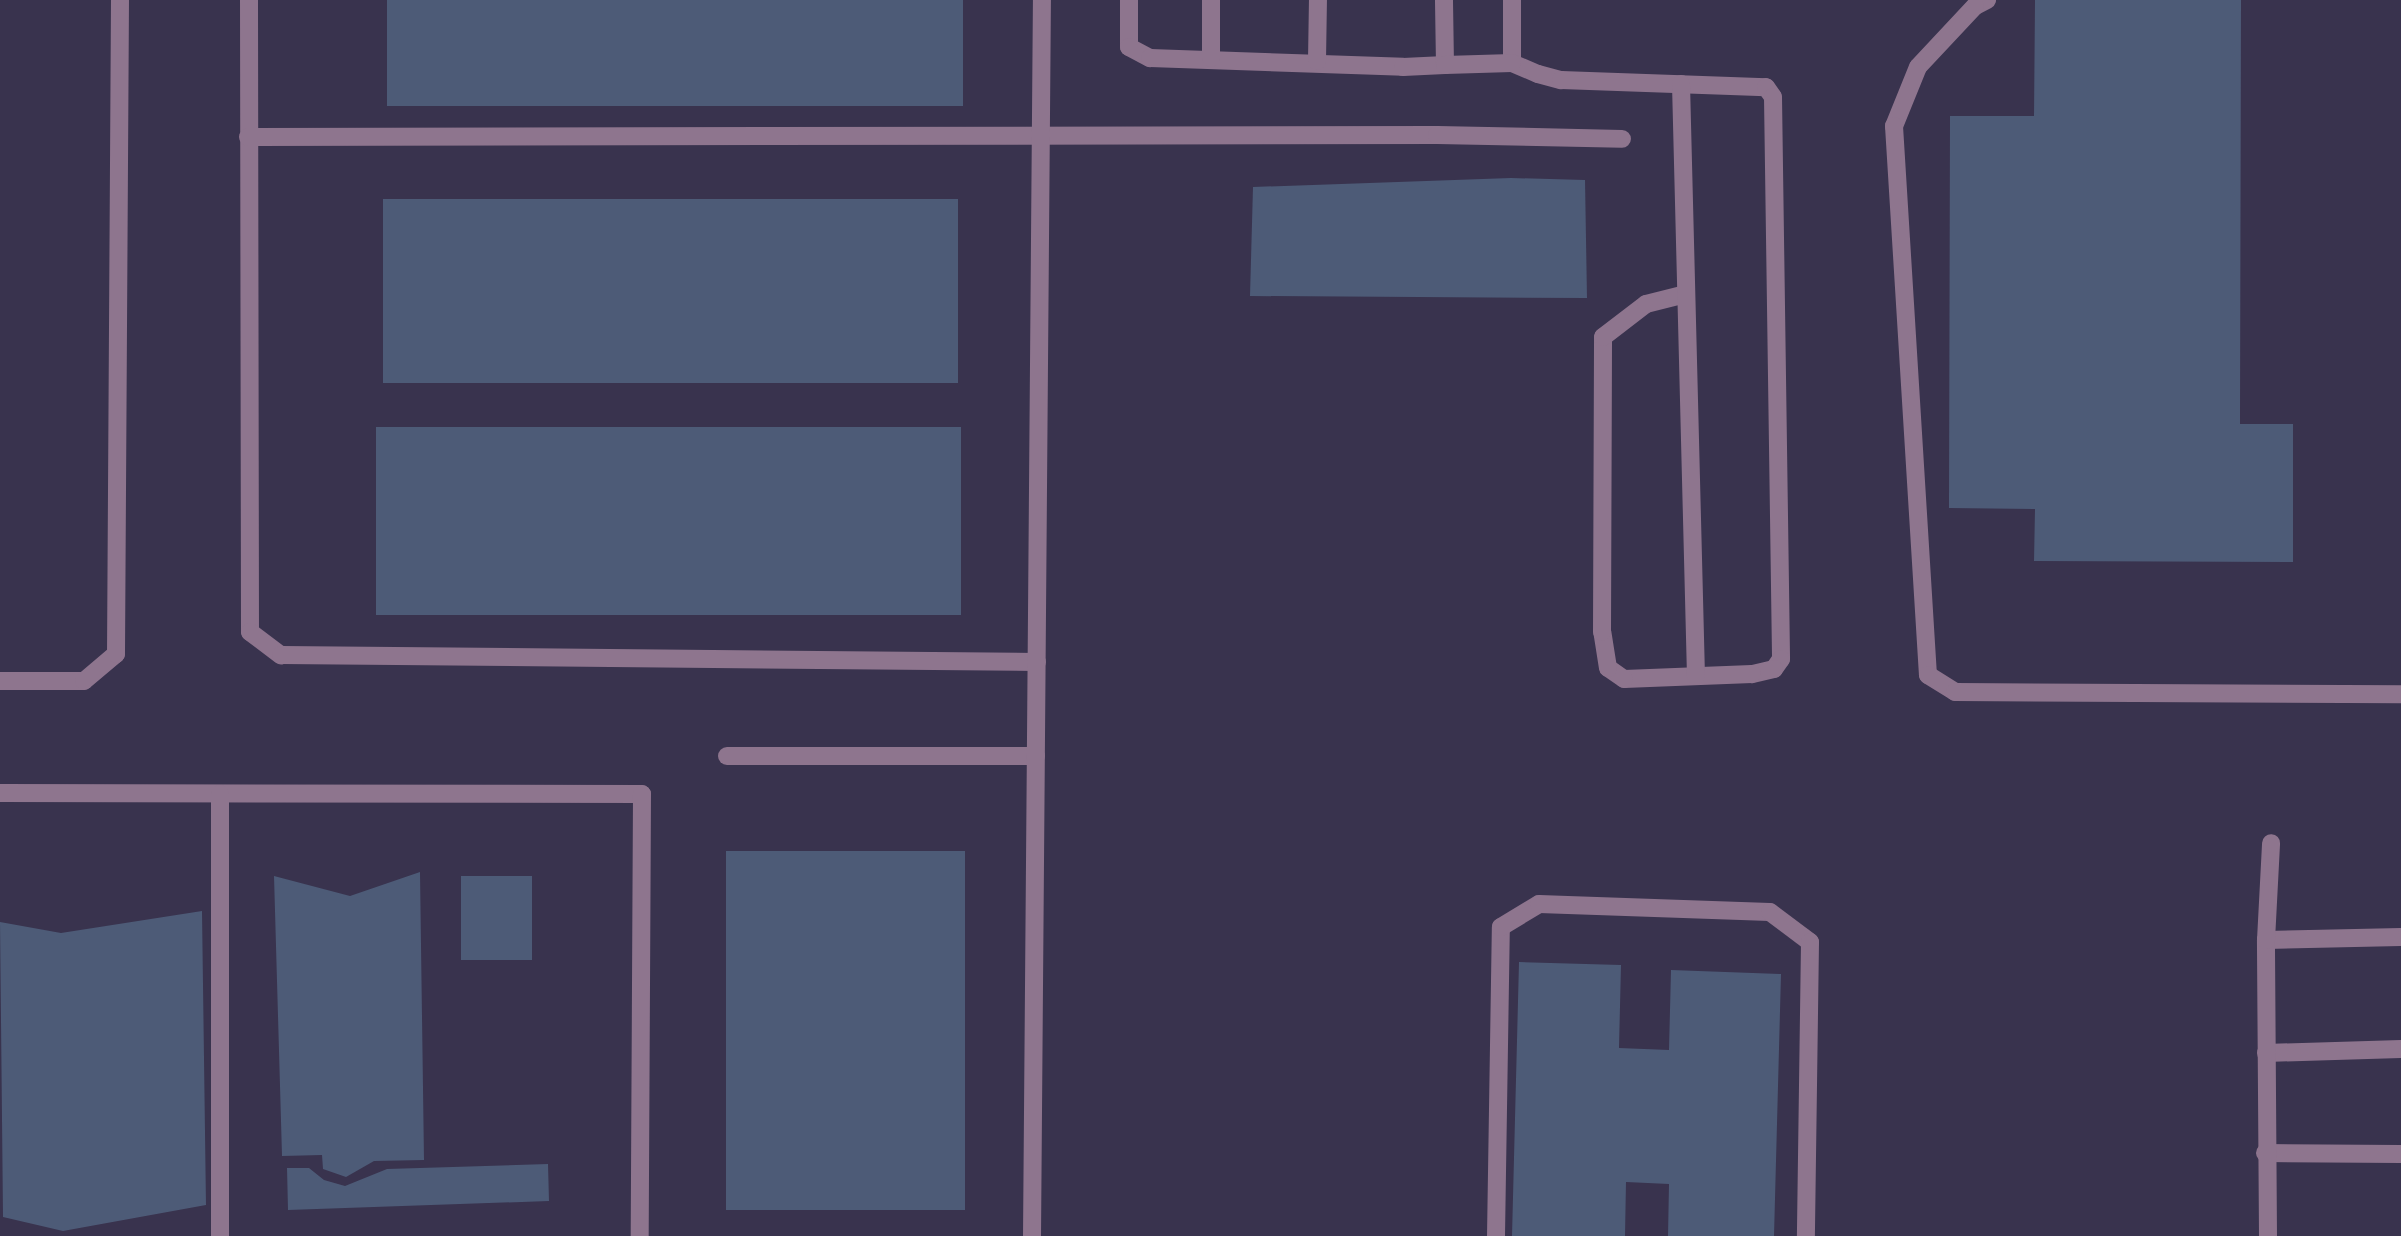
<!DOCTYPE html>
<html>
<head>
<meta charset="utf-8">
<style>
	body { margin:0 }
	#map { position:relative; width:2401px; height:1236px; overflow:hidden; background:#39334e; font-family:"Exo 2",sans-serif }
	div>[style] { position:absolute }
	.building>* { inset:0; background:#4d5b77; transform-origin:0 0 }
	.service>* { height:18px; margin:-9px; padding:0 9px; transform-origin:9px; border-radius:9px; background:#8e758e }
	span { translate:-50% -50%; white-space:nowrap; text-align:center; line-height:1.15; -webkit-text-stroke:10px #39334e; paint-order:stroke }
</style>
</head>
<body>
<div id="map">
	<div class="building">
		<i style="left:387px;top:0;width:576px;height:106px"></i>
		<i style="clip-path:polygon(2035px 0,2241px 0,2240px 424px,2293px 424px,2293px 562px,2034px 561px,2035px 509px,1949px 508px,1950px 116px,2034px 116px)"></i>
		<i style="clip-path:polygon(1511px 178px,1585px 180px,1587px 298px,1250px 296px,1253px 187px)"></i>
		<i style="left:958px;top:199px;width:184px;height:575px;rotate:90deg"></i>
		<i style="left:376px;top:427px;width:585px;height:188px"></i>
		<i style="left:965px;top:851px;width:359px;height:239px;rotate:90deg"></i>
		<i style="clip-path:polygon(420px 872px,424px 1160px,374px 1161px,346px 1177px,323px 1169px,322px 1155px,282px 1156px,274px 876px,350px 896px)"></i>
		<i style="left:461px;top:876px;width:71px;height:84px"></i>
		<i style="clip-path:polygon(202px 911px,206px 1205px,63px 1231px,3px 1217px,0 922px,61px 933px)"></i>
		<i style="clip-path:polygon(1519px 962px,1621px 965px,1619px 1048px,1669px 1050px,1671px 970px,1781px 974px,1774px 1236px,1668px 1236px,1669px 1184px,1626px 1182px,1625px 1236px,1512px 1236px)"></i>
		<i style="clip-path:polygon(548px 1164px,549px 1201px,288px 1210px,287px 1168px,309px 1168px,324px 1180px,345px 1186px,387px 1169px)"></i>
	</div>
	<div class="service">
		<i style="left:249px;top:0;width:632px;rotate:89.91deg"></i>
		<i style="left:250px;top:632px;width:39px;rotate:37deg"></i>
		<i style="left:281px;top:655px;width:756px;rotate:0.53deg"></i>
		<i style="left:1129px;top:0;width:47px;rotate:90deg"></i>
		<i style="left:1129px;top:47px;width:24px;rotate:28deg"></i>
		<i style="left:1150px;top:58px;width:253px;rotate:2deg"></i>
		<i style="left:1403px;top:67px;width:42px;rotate:-2.7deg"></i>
		<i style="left:1445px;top:65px;width:65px;rotate:-90.9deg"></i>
		<i style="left:1512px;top:0;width:63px;rotate:90deg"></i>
		<i style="left:1512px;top:63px;width:28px;rotate:23deg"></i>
		<i style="left:1538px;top:74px;width:24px;rotate:15deg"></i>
		<i style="left:1561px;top:80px;width:205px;rotate:2deg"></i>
		<i style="left:1766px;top:87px;width:12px;rotate:55deg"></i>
		<i style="left:1773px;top:97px;width:562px;rotate:89.18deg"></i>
		<i style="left:1781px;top:659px;width:12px;rotate:125deg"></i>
		<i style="left:1774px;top:669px;width:23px;rotate:167deg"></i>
		<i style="left:1752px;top:674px;width:128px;rotate:177.8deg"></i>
		<i style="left:1624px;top:679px;width:19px;rotate:-145deg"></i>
		<i style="left:1608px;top:668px;width:36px;rotate:-99deg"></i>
		<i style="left:1602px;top:632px;width:295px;rotate:-89.8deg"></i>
		<i style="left:1603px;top:337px;width:54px;rotate:-37.5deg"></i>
		<i style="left:1646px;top:304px;width:41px;rotate:-14deg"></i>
		<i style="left:1987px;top:0;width:13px;rotate:153deg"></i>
		<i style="left:1975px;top:6px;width:83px;rotate:133.1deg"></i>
		<i style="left:1918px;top:67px;width:64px;rotate:112.1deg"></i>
		<i style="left:1894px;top:126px;width:550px;rotate:86.46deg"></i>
		<i style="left:1928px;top:675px;width:32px;rotate:32deg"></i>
		<i style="left:1955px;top:692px;width:446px;rotate:0.3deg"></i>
		<i style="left:1211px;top:58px;width:58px;rotate:-90deg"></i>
		<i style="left:1317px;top:61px;width:61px;rotate:-89.1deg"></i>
		<i style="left:1445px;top:65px;width:67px;rotate:-1.7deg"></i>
		<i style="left:1681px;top:84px;width:592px;rotate:88.55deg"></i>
		<i style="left:248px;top:137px;width:1189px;rotate:-0.1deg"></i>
		<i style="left:1437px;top:135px;width:185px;rotate:1.2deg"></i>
		<i style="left:0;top:681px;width:84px"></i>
		<i style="left:84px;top:681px;width:42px;rotate:-40.2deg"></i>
		<i style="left:116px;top:654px;width:654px;rotate:-89.65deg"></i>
		<i style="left:727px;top:756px;width:309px"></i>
		<i style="left:0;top:793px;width:642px;rotate:0.09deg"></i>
		<i style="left:642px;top:794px;width:442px;rotate:90.3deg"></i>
		<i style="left:220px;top:794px;width:442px;rotate:90deg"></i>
		<i style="left:2266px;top:940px;width:135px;rotate:-1.3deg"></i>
		<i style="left:2266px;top:1053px;width:135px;rotate:-1.7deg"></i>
		<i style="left:2265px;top:1153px;width:136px;rotate:0.4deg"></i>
		<i style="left:1032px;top:1236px;width:1236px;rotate:-89.54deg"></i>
		<i style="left:1496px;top:1236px;width:309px;rotate:-89.1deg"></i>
		<i style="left:1501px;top:927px;width:44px;rotate:-31.2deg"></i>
		<i style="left:1539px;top:904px;width:231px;rotate:2deg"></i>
		<i style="left:1770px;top:912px;width:50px;rotate:36.9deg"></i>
		<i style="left:1810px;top:942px;width:294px;rotate:90.8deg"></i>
		<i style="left:2268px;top:1236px;width:296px;rotate:-90.4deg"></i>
		<i style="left:2266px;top:940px;width:97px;rotate:-87deg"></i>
	</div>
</div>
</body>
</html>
